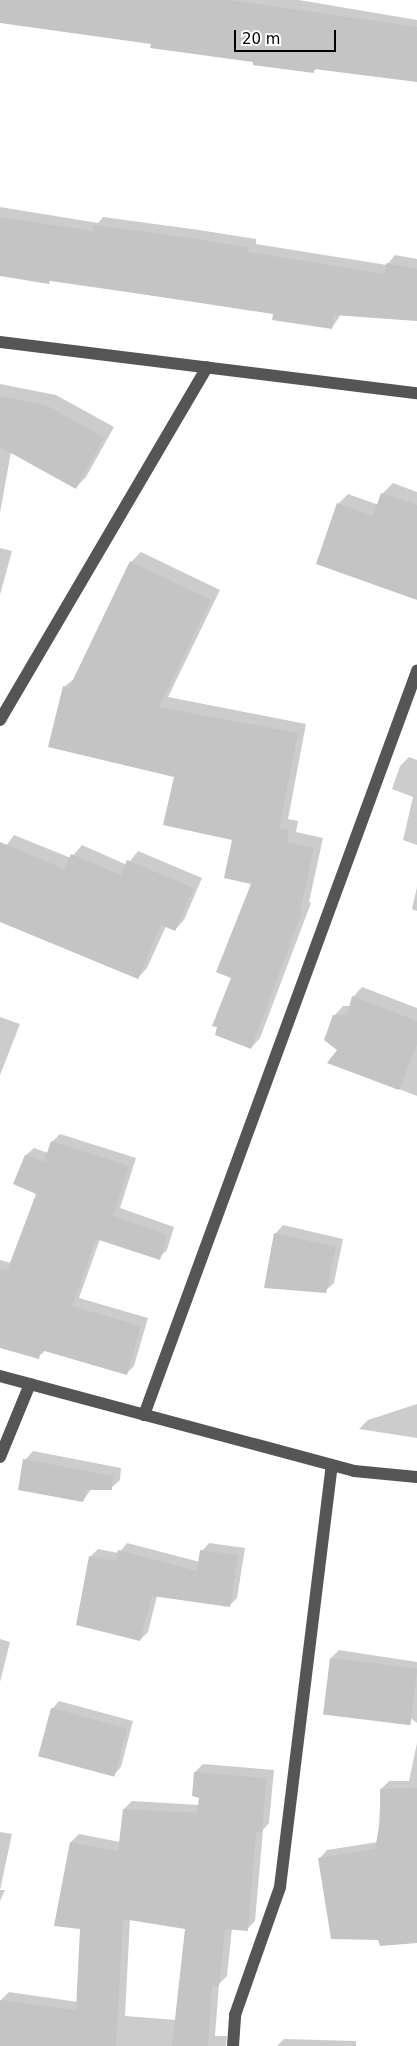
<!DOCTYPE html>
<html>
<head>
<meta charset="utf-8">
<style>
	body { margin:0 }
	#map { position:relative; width:417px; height:2046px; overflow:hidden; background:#fff; font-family:"DejaVu Sans",sans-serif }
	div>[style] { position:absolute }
	.shadow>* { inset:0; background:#0003 }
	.building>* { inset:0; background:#c4c4c4; transform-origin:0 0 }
	.minor>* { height:12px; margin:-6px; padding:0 6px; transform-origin:6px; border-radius:6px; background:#555 }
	span { translate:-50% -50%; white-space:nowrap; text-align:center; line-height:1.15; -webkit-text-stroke:5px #fff; paint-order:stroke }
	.scale { position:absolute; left:234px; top:30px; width:102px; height:22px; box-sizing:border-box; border:2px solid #000; border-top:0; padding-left:6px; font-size:15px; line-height:18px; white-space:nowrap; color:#000; -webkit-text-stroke:4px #fff; paint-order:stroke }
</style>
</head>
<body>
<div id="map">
	<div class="shadow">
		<i style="clip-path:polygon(0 0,299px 0,417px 20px,417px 81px,317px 68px,313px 72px,152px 43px,0 22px)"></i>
		<i style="clip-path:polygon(0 207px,98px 223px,103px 217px,199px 230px,256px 239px,256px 244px,387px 265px,395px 255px,417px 259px,417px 320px,341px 314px,332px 328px,275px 313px,0 274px)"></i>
		<i style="clip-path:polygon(0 384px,56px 395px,114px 427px,86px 477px,76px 487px,11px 452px,0 513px)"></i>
		<i style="clip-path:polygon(393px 483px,417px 492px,417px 592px,338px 504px,348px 494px,379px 505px,383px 493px)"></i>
		<i style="clip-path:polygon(0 548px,12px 551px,0 595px)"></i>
		<i style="clip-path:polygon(141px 552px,220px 590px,168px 697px,306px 724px,288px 819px,298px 821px,296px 832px,323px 838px,309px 902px,311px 903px,260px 1038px,251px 1048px,232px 978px,253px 883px,233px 839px,175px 776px,64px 687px,75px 678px,131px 562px)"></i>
		<i style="clip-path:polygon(409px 757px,417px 760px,417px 845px,403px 840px,413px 797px,392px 789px,400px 766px)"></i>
		<i style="clip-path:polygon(14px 835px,71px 858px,82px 845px,127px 865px,138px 851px,202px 878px,184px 920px,175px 930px,166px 926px,147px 968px,138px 978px,0 920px,0 854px)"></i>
		<i style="clip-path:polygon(417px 887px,417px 911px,412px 909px)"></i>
		<i style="clip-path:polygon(362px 987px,417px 1008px,417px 1096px,329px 1062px,339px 1049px,334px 1016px,343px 1006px,351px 1006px,353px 997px)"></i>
		<i style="clip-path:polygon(0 1017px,20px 1024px,0 1075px)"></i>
		<i style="clip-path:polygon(60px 1134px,136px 1158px,120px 1208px,174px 1227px,167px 1250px,159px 1258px,100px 1239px,79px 1298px,148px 1318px,134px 1366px,126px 1374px,46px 1350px,38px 1357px,0 1347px,0 1260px,11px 1263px,37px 1193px,14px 1183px,26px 1155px,34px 1148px,48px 1153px,52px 1142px)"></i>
		<i style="clip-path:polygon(283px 1225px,343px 1239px,334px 1283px,325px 1291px,275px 1234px)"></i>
		<i style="clip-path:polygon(417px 1404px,417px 1438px,359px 1429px,368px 1420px)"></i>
		<i style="clip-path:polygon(33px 1451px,121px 1468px,120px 1480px,111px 1488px,92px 1488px,83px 1501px,25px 1460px)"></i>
		<i style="clip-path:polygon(127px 1543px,200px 1562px,202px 1551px,209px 1543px,245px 1548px,237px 1598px,229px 1606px,157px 1596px,148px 1632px,140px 1640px,90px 1557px,98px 1549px,119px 1553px)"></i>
		<i style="clip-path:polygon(0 1639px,10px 1642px,0 1682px)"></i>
		<i style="clip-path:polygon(339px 1650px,417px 1662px,417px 1723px,331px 1658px)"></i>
		<i style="clip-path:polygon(59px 1701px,133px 1721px,121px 1767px,114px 1775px,52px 1709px)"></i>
		<i style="clip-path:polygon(417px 1743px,417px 1942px,319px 1859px,327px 1850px,378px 1842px,381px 1789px,389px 1781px,409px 1781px)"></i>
		<i style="clip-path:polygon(evenodd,203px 1764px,274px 1770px,269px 1823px,263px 1830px,255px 1921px,247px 1929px,232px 1928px,227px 1976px,219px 1984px,215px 2036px,227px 2036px,226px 2046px,0 2046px,1px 2000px,9px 1992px,78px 2002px,81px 1928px,71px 1842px,79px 1834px,120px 1842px,124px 1809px,132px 1801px,200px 1805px,195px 1772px,203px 1764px,130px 1919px,186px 1928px,176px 2020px,125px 2016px,130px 1919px)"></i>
		<i style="clip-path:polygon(0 1832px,12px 1834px,0 1890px,5px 1890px,0 1901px)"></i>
		<i style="clip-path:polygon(284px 2039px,356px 2041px,356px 2046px,277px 2046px)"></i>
	</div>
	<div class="building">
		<i style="clip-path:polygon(0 0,230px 0,417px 27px,417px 82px,314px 69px,314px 73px,253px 65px,253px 62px,150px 48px,151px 44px,0 23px)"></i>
		<i style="clip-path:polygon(0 217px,93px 231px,94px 225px,190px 238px,249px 248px,248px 252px,385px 274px,386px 263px,417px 269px,417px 321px,334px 315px,332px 329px,272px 320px,273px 314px,50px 280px,49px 284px,0 276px)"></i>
		<i style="clip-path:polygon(0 396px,46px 405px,104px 438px,76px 489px,0 447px)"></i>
		<i style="clip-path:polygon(381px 493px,417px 505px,417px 600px,316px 564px,337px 503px,373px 516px)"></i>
		<i style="clip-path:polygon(130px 561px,211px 600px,159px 707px,298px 733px,279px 828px,289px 830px,287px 842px,314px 848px,300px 912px,302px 913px,251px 1049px,215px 1035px,217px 1027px,212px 1026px,231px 978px,216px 972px,251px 884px,224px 878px,232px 840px,163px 825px,174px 777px,48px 747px,63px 686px,69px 688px)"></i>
		<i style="clip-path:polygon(0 842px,64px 869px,71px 854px,121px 875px,127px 860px,194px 888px,175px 931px,161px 925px,138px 979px,0 922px)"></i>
		<i style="clip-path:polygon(352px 996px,417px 1021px,417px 1044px,399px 1090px,327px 1063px,337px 1050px,324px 1040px,333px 1015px,347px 1015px)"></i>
		<i style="clip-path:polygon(51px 1141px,129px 1166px,113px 1216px,167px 1235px,160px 1260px,96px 1239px,72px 1306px,141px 1326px,127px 1375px,41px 1350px,39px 1359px,0 1348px,0 1269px,7px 1271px,36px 1194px,13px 1184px,25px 1155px,44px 1162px)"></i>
		<i style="clip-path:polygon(274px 1233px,336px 1247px,326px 1293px,264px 1288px)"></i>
		<i style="clip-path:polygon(23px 1459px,113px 1476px,112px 1490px,86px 1490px,83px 1502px,18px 1490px)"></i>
		<i style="clip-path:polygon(118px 1550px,197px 1571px,200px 1550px,238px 1555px,230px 1607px,152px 1596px,140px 1641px,76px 1625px,89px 1556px,116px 1561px)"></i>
		<i style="left:330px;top:1658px;width:88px;height:57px;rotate:7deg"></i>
		<i style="left:51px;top:1708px;width:79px;height:50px;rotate:15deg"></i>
		<i style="clip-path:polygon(194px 1772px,266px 1778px,262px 1833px,256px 1832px,248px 1931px,225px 1929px,219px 1986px,212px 1985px,208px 2046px,172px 2046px,185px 1929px,123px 1919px,116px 2046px,0 2046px,0 2000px,76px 2010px,80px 1929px,54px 1926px,70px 1842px,118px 1851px,123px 1809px,197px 1813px,199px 1798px,192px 1796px)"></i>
		<i style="clip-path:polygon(417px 1788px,417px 1943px,380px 1946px,378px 1940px,331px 1939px,318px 1858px,375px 1849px,380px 1822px,380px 1789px)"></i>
	</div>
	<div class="minor">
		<i style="left:0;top:342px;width:420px;rotate:7deg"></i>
		<i style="left:0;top:720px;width:409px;rotate:-59.6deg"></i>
		<i style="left:0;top:1376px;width:367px;rotate:15deg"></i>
		<i style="left:354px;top:1471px;width:63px;rotate:5.4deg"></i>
		<i style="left:144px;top:1415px;width:793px;rotate:-69.85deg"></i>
		<i style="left:0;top:1457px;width:79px;rotate:-67.7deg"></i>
		<i style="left:233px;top:2046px;width:31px;rotate:-86deg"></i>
		<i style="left:235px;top:2015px;width:136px;rotate:-70.6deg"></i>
		<i style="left:280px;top:1887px;width:425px;rotate:-83deg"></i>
	</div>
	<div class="scale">20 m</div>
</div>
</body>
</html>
